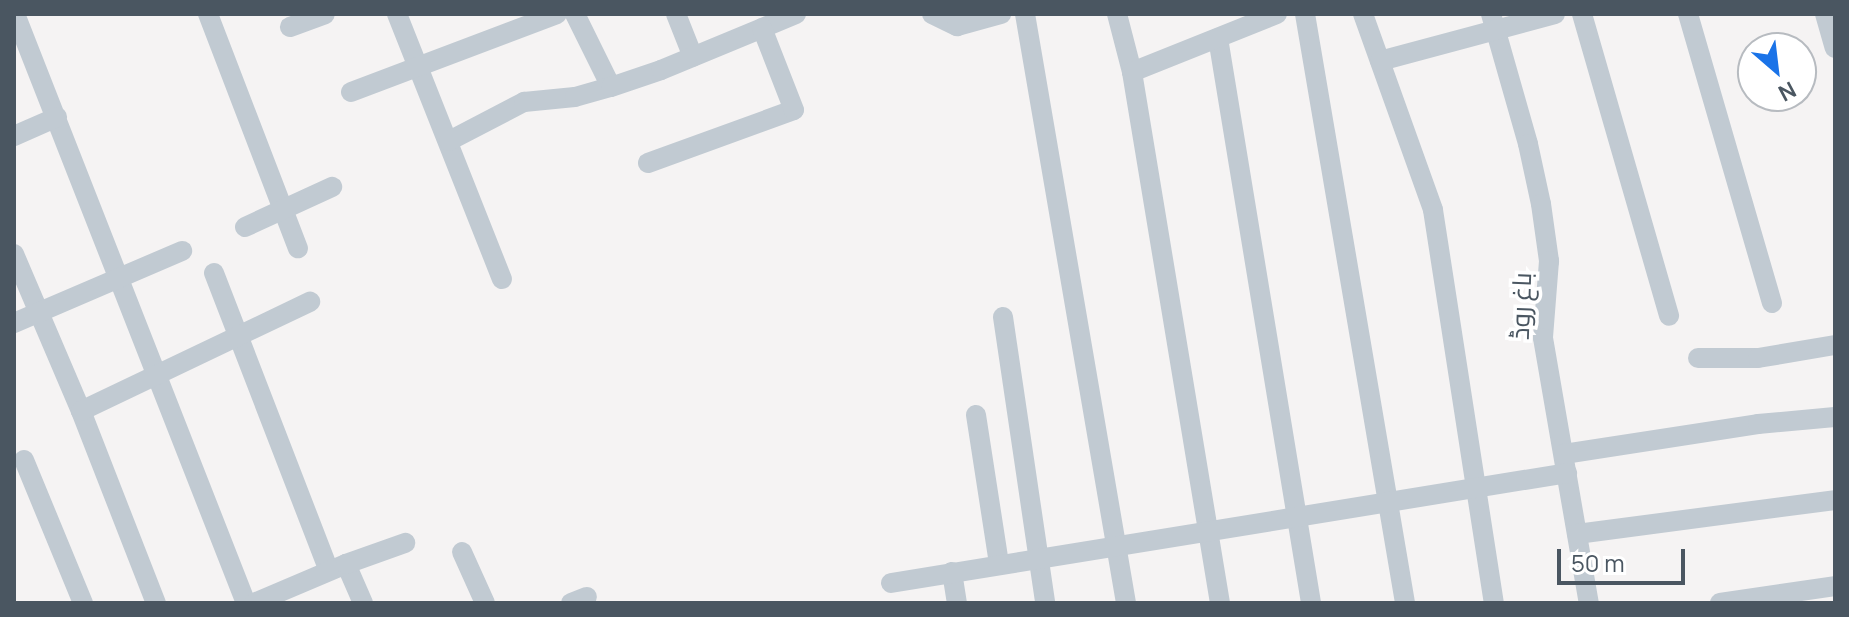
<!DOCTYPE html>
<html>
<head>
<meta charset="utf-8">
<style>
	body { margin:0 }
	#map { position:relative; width:1849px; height:617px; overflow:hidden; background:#f5f3f3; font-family:Manrope,Cairo,sans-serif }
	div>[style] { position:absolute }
	.minor>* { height:20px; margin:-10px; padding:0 10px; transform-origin:10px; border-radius:10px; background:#c1cad2 }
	span { translate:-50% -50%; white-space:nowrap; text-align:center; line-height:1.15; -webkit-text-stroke:7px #fff; paint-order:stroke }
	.street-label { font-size:26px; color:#4a5661 }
	.frame { position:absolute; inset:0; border:16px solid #4a5661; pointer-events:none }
	.north { position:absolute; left:1737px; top:32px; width:80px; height:80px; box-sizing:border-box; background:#fff; border:2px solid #b7bbc0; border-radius:50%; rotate:152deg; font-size:22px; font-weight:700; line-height:32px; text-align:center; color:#4a5661 }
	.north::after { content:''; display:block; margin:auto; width:28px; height:36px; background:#1a73e8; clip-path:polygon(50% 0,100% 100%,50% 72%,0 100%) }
	.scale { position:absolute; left:1557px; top:549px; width:128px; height:36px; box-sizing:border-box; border:4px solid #4a5661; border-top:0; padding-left:10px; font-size:24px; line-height:28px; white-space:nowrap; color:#4a5661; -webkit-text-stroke:6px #fff; paint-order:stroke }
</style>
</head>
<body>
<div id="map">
	<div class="minor">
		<i style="left:15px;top:14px;width:633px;rotate:68.59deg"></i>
		<i style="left:208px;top:14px;width:251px;rotate:69deg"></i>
		<i style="left:397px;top:14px;width:285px;rotate:68.4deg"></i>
		<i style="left:575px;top:14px;width:81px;rotate:63.7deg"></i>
		<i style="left:676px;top:14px;width:46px;rotate:68.4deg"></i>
		<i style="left:932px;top:14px;width:28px;rotate:26deg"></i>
		<i style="left:957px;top:26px;width:46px;rotate:-15.3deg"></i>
		<i style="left:1025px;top:14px;width:598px;rotate:80.27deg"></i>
		<i style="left:1117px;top:14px;width:60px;rotate:75.5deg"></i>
		<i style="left:1132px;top:72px;width:538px;rotate:80.59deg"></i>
		<i style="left:1305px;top:14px;width:597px;rotate:80.36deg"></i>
		<i style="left:1363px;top:14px;width:208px;rotate:70.3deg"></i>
		<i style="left:1433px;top:210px;width:398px;rotate:81.2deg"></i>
		<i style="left:1491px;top:14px;width:135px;rotate:74.1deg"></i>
		<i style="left:1528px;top:144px;width:61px;rotate:77.8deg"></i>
		<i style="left:1541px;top:204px;width:58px;rotate:82deg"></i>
		<i style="left:1549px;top:261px;width:77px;rotate:94.5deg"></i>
		<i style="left:1543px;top:338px;width:269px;rotate:80.2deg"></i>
		<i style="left:1582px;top:14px;width:314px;rotate:73.9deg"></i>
		<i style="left:1688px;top:14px;width:301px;rotate:73.8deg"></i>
		<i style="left:1825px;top:14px;width:35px;rotate:74deg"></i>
		<i style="left:290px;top:27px;width:37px;rotate:-20deg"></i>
		<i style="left:1218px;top:38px;width:573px;rotate:80.65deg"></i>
		<i style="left:1380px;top:61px;width:181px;rotate:-15deg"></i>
		<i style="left:1132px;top:72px;width:156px;rotate:-21.8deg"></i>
		<i style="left:351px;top:92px;width:220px;rotate:-20.7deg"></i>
		<i style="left:14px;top:136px;width:47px;rotate:-23.8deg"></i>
		<i style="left:449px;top:141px;width:85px;rotate:-27.5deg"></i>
		<i style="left:524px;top:102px;width:51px;rotate:-5.6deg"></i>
		<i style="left:575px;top:97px;width:37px;rotate:-16deg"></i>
		<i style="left:611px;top:87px;width:53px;rotate:-18.8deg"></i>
		<i style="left:661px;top:70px;width:146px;rotate:-22.5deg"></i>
		<i style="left:648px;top:163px;width:155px;rotate:-20deg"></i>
		<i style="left:794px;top:110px;width:88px;rotate:-111.3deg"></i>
		<i style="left:245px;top:227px;width:96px;rotate:-24.7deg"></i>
		<i style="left:14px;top:254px;width:171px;rotate:66.9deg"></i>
		<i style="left:81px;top:411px;width:206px;rotate:68.7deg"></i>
		<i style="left:214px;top:273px;width:319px;rotate:68.9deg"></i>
		<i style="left:1003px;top:317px;width:289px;rotate:81.6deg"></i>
		<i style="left:14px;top:323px;width:183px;rotate:-23.2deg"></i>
		<i style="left:1698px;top:358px;width:60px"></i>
		<i style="left:1758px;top:358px;width:78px;rotate:-9.6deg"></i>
		<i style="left:81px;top:411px;width:254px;rotate:-25.5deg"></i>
		<i style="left:976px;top:415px;width:151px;rotate:81.2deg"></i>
		<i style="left:1564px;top:454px;width:196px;rotate:-8.8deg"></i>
		<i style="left:1758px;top:424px;width:77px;rotate:-5.2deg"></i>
		<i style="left:24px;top:460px;width:155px;rotate:67.6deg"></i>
		<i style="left:1577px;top:534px;width:260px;rotate:-7.5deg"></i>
		<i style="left:462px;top:552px;width:56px;rotate:65.7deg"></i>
		<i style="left:346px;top:564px;width:43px;rotate:66.4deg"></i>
		<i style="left:952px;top:572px;width:31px;rotate:81deg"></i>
		<i style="left:891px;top:583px;width:685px;rotate:-9.24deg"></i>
		<i style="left:254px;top:603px;width:100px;rotate:-23deg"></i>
		<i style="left:346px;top:564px;width:63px;rotate:-19.6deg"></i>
		<i style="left:571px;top:603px;width:17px;rotate:-21deg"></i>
		<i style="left:1720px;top:603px;width:116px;rotate:-8.4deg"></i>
	</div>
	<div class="street-label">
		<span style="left:1521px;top:306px;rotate:-88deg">باغ روڈ</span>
	</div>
	<div class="frame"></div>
	<div class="north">N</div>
	<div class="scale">50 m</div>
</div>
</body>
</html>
